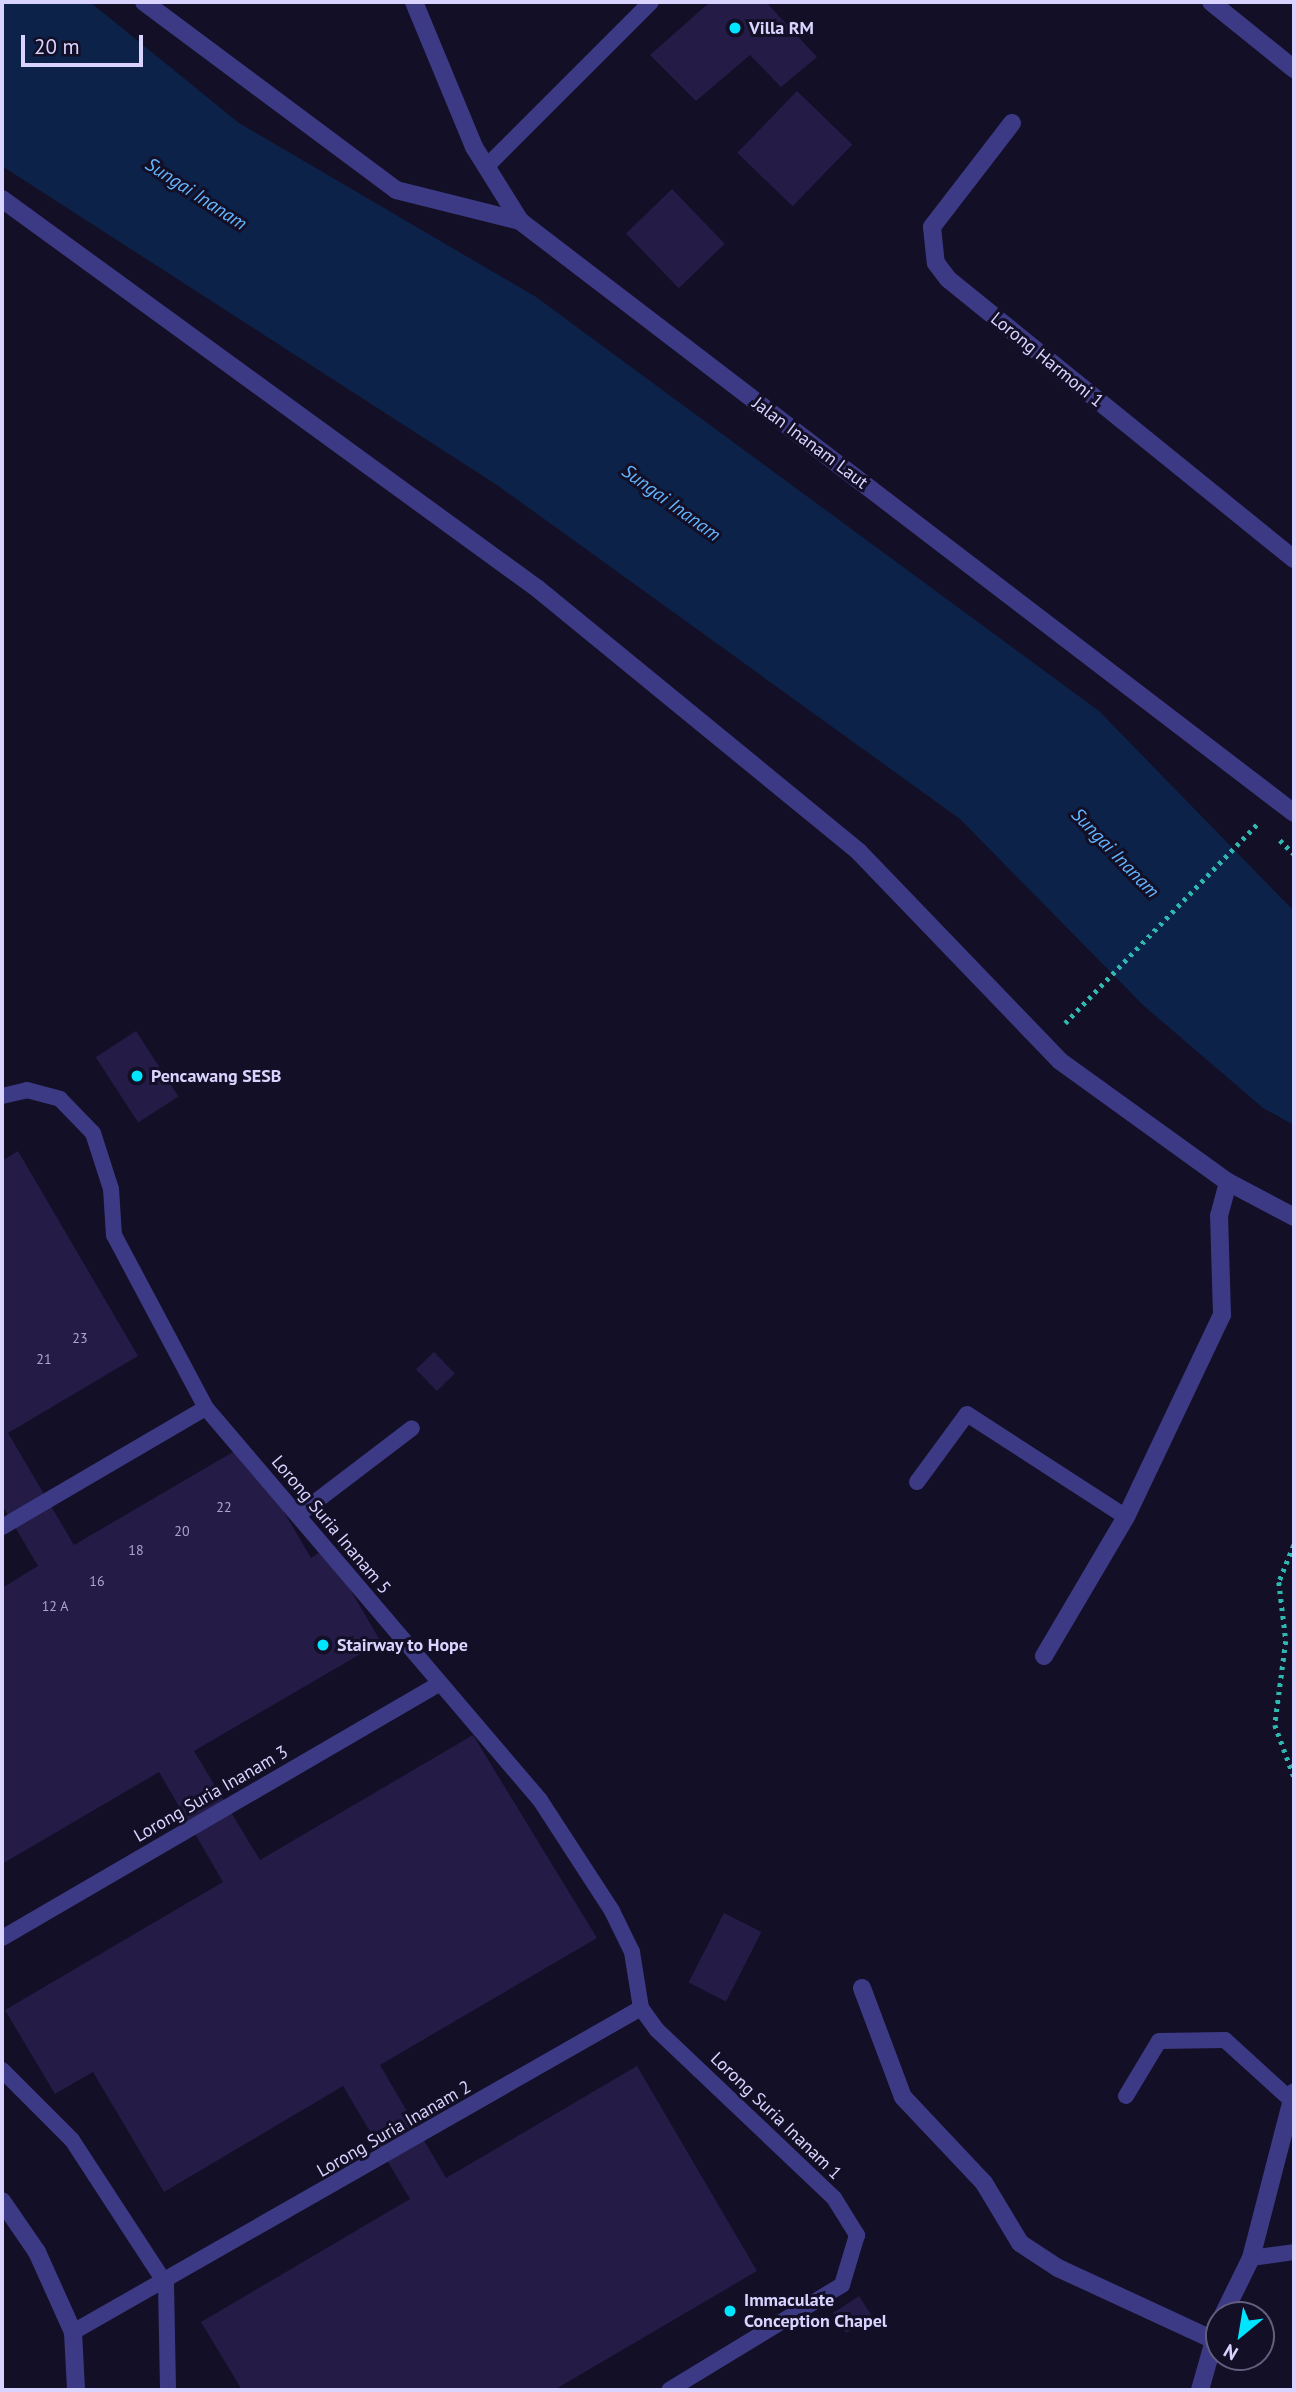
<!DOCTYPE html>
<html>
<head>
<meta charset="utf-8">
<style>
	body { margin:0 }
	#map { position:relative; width:1296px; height:2392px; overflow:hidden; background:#130f26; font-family:"PT Sans",sans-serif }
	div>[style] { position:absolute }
	.water>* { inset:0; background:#0c2248 }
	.building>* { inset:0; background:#241b47; transform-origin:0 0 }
	.path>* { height:4.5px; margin-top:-2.25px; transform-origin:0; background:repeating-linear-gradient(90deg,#2fb8b0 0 3.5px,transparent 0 8.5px) }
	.service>* { height:16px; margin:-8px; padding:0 8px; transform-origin:8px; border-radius:8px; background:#3d3a85 }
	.minor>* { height:18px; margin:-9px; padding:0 9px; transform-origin:9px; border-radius:9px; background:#3d3a85 }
	.tertiary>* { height:18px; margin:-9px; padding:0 9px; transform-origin:9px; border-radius:9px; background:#3d3a85 }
	.dots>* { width:19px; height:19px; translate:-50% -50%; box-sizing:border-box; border:4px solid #130f26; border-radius:50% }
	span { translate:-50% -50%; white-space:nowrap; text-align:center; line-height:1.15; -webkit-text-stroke:6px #130f26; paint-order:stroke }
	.number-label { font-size:14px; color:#aca6d1 }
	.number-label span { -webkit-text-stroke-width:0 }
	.poi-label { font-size:18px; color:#d9d4ff; font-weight:700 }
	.left { translate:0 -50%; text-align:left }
	.street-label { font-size:18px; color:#d9d4ff }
	.water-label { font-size:19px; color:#62b6ff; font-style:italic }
	.frame { position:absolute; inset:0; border:4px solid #d9d4ff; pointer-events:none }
	.north { position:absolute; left:1205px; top:2301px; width:70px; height:70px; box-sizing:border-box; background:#130f26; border:2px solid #625e7d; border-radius:50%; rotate:210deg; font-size:19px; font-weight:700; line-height:28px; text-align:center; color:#d9d4ff }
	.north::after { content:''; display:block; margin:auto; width:24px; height:32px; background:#00e5ff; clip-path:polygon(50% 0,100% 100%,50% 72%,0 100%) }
	.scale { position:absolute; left:21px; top:35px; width:122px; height:32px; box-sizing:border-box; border:4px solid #d9d4ff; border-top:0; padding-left:9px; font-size:21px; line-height:24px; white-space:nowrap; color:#d9d4ff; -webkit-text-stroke:5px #130f26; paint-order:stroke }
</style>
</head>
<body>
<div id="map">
	<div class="water">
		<i style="clip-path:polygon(2px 2px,90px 2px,239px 123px,536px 297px,1099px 711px,1294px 911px,1294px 1125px,1263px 1108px,1144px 1006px,960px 819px,497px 485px,2px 166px)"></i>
	</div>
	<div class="building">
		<i style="clip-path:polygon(710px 2px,766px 2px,817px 57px,781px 87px,750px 55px,696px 101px,650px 55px)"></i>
		<i style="left:797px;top:91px;width:77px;height:86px;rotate:44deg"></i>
		<i style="left:672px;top:189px;width:76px;height:64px;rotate:46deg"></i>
		<i style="left:136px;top:1031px;width:78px;height:48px;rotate:57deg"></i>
		<i style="clip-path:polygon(18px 1151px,138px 1356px,8px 1433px,74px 1545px,245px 1445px,311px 1558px,326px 1548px,381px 1642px,194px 1751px,260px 1860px,473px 1735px,597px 1938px,380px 2065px,446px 2178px,637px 2066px,757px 2271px,554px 2390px,242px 2390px,201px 2322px,410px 2199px,343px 2086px,164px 2192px,93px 2072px,55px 2094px,5px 2010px,223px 1882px,159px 1772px,2px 1864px,2px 1588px,38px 1566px,2px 1505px,2px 1161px)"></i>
		<i style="left:434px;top:1352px;width:30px;height:25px;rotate:46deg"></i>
		<i style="left:724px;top:1913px;width:42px;height:78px;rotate:27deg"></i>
		<i style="left:859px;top:2296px;width:24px;height:31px;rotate:57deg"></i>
	</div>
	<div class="path">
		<i style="left:1280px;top:840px;width:20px;rotate:45deg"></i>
		<i style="left:1065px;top:1023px;width:278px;rotate:-46deg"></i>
		<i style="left:1294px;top:1545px;width:40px;rotate:112deg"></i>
		<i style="left:1279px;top:1582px;width:59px;rotate:83.2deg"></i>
		<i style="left:1286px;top:1641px;width:85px;rotate:97.5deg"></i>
		<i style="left:1275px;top:1725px;width:55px;rotate:69.9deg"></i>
	</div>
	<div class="service">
		<i style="left:489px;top:164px;width:229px;rotate:-45deg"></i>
		<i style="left:2px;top:1096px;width:26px;rotate:-13deg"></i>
		<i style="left:27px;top:1090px;width:34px;rotate:15deg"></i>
		<i style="left:60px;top:1099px;width:47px;rotate:45.9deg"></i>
		<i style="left:93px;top:1133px;width:59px;rotate:72.2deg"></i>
		<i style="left:111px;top:1189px;width:46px;rotate:86.3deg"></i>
		<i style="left:114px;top:1235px;width:196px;rotate:62deg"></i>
		<i style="left:206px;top:1408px;width:515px;rotate:49.57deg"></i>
		<i style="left:540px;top:1800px;width:132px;rotate:57deg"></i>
		<i style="left:612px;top:1911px;width:46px;rotate:64deg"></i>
		<i style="left:632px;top:1952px;width:57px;rotate:80.9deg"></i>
		<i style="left:641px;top:2008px;width:27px;rotate:54deg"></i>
		<i style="left:657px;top:2030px;width:244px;rotate:43.5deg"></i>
		<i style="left:834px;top:2198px;width:44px;rotate:58.1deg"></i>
		<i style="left:857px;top:2235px;width:52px;rotate:106.7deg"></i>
		<i style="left:842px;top:2285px;width:202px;rotate:148.7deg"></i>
		<i style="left:917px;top:1482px;width:84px;rotate:-53.7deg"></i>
		<i style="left:967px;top:1414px;width:189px;rotate:32.9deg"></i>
		<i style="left:298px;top:1515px;width:143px;rotate:-37.3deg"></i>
		<i style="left:2px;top:1527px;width:236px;rotate:-30.3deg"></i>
		<i style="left:2px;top:1938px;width:505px;rotate:-30.17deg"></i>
		<i style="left:2px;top:2070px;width:99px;rotate:45deg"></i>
		<i style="left:72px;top:2140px;width:172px;rotate:56.9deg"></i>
		<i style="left:1126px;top:2096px;width:64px;rotate:-59deg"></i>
		<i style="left:1159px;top:2041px;width:66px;rotate:-0.9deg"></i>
		<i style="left:1225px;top:2040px;width:89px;rotate:42.3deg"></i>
		<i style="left:1251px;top:2258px;width:43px;rotate:-7.9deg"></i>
		<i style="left:166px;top:2284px;width:106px;rotate:88.9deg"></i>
		<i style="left:73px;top:2332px;width:654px;rotate:-29.7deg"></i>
	</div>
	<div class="minor">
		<i style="left:144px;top:2px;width:314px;rotate:36.7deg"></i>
		<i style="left:396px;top:190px;width:128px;rotate:14deg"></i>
		<i style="left:1211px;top:2px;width:107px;rotate:38.9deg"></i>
		<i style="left:1012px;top:123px;width:131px;rotate:127.6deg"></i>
		<i style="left:932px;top:227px;width:36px;rotate:84deg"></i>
		<i style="left:936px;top:263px;width:20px;rotate:53deg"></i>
		<i style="left:948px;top:279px;width:445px;rotate:39deg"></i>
		<i style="left:2px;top:199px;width:663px;rotate:36.04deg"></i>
		<i style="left:538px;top:589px;width:415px;rotate:39.3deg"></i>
		<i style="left:859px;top:852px;width:290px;rotate:46.1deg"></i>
		<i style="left:1060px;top:1061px;width:207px;rotate:35.8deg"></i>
		<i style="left:1228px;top:1182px;width:75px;rotate:27.9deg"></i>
		<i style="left:1044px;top:1656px;width:161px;rotate:-59.5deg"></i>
		<i style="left:1126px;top:1517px;width:224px;rotate:-64.6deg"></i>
		<i style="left:1222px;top:1315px;width:99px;rotate:-91.7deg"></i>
		<i style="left:1219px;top:1216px;width:35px;rotate:-75deg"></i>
		<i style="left:862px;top:1988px;width:116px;rotate:69.4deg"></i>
		<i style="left:903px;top:2097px;width:118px;rotate:46.7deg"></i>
		<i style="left:984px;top:2183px;width:70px;rotate:59deg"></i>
		<i style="left:1020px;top:2243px;width:45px;rotate:33.3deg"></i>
		<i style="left:1058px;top:2268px;width:170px;rotate:24.8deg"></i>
		<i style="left:2px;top:2201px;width:62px;rotate:55.5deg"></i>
		<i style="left:37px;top:2252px;width:88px;rotate:65.8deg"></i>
		<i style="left:73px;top:2332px;width:58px;rotate:87deg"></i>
		<i style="left:1223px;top:2315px;width:64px;rotate:-63.8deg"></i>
		<i style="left:1251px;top:2258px;width:171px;rotate:-75.5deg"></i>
		<i style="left:1200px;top:2390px;width:70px;rotate:-74.2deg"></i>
	</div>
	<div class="tertiary">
		<i style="left:414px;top:2px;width:157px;rotate:67.5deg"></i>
		<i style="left:474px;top:147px;width:87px;rotate:58.1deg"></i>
		<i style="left:520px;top:221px;width:974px;rotate:37.41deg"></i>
	</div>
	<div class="dots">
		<i style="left:735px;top:28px;background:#00e5ff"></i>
		<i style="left:137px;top:1076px;background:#00e5ff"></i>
		<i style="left:323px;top:1645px;background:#00e5ff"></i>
		<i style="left:730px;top:2311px;background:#00e5ff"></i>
	</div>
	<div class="number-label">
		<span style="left:80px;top:1338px">23</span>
		<span style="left:44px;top:1359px">21</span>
		<span style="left:224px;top:1507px">22</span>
		<span style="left:182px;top:1531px">20</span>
		<span style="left:136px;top:1550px">18</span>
		<span style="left:97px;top:1581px">16</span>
		<span style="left:55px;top:1606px">12 A</span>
	</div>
	<div class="poi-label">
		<span class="left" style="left:749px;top:28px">Villa RM</span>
		<span class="left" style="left:151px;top:1076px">Pencawang SESB</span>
		<span class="left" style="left:337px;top:1645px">Stairway to Hope</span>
		<span class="left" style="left:744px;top:2311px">Immaculate<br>Conception Chapel</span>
	</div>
	<div class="street-label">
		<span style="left:1047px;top:360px;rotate:39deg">Lorong Harmoni 1</span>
		<span style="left:810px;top:443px;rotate:37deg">Jalan Inanam Laut</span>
		<span style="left:331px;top:1525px;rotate:50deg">Lorong Suria Inanam 5</span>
		<span style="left:211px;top:1794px;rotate:-30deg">Lorong Suria Inanam 3</span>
		<span style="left:776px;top:2116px;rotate:44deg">Lorong Suria Inanam 1</span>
		<span style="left:394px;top:2129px;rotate:-30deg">Lorong Suria Inanam 2</span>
	</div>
	<div class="water-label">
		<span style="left:196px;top:194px;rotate:33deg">Sungai Inanam</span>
		<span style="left:671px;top:503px;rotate:36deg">Sungai Inanam</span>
		<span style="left:1115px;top:853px;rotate:46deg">Sungai Inanam</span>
	</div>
	<div class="frame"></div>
	<div class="north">N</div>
	<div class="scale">20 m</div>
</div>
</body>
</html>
